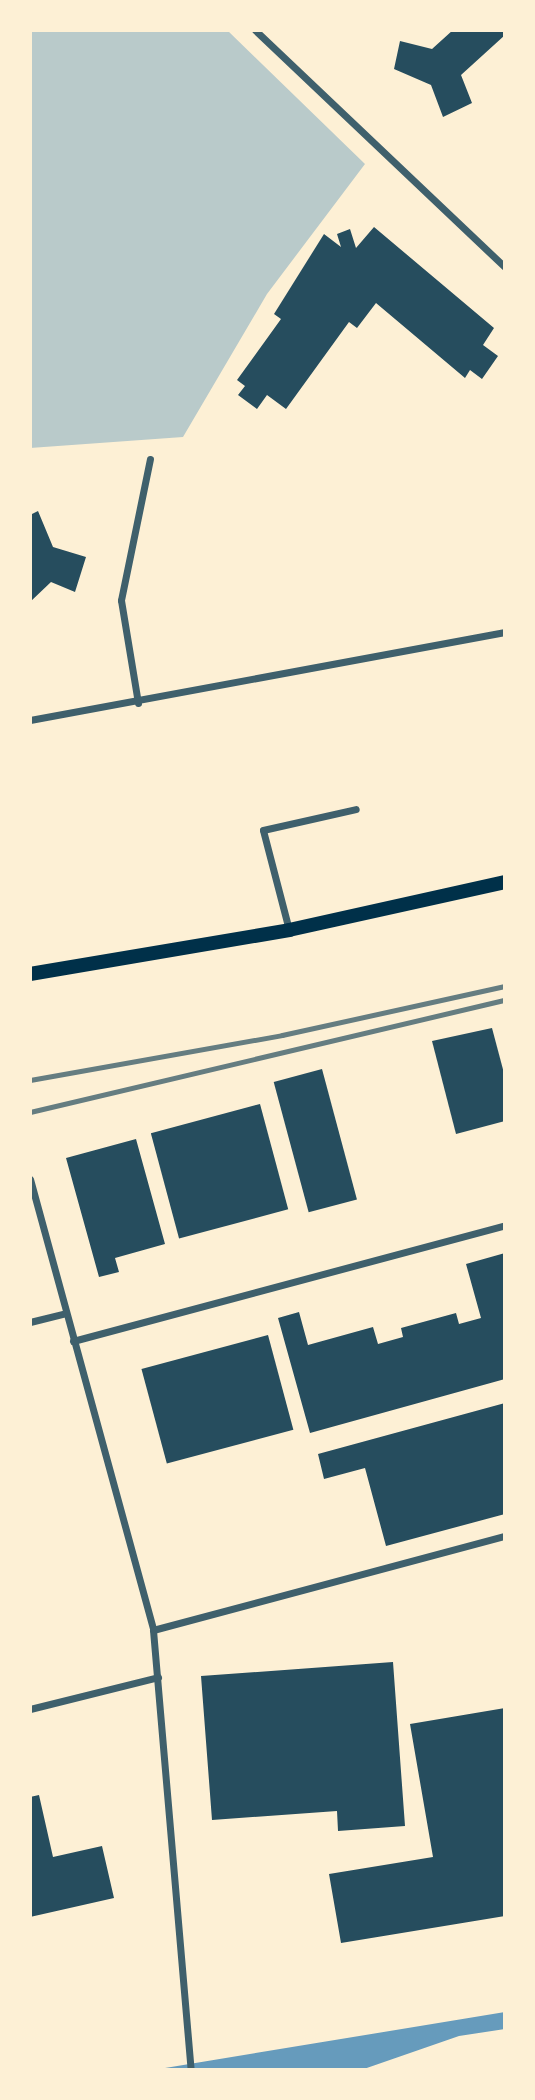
<!DOCTYPE html>
<html>
<head>
<meta charset="utf-8">
<style>
	body { margin:0 }
	#map { position:relative; width:535px; height:2100px; overflow:hidden; background:#fdf0d5; font-family:"Zilla Slab",serif }
	div>[style] { position:absolute }
	.green>* { inset:0; background:#b9caca }
	.water>* { inset:0; background:#669bbc }
	.building>* { inset:0; background:#264d5e; transform-origin:0 0 }
	.minor>* { height:7px; margin:-3.5px; padding:0 3.5px; transform-origin:3.5px; border-radius:3.5px; background:#3f606c }
	.secondary>* { height:14px; margin:-7px; padding:0 7px; transform-origin:7px; border-radius:7px; background:#003049 }
	.rail>* { height:5px; margin:-2.5px; padding:0 2.5px; transform-origin:2.5px; border-radius:2.5px; background:#657d81 }
	span { translate:-50% -50%; white-space:nowrap; text-align:center; line-height:1.15; -webkit-text-stroke:5px #fdf0d5; paint-order:stroke }
	.frame { position:absolute; inset:0; border:32px solid #fdf0d5; pointer-events:none }
</style>
</head>
<body>
<div id="map">
	<div class="green">
		<i style="clip-path:polygon(30px 30px,227px 30px,365px 164px,267px 294px,183px 437px,30px 448px)"></i>
	</div>
	<div class="water">
		<i style="clip-path:polygon(505px 2012px,505px 2029px,459px 2036px,361px 2070px,153px 2070px)"></i>
	</div>
	<div class="building">
		<i style="clip-path:polygon(453px 30px,505px 30px,505px 35px,461px 75px,472px 103px,443px 117px,431px 85px,394px 69px,400px 41px,432px 49px)"></i>
		<i style="clip-path:polygon(374px 227px,494px 328px,483px 345px,498px 356px,482px 379px,470px 370px,465px 378px,376px 303px,357px 328px,349px 322px,286px 409px,267px 395px,257px 409px,238px 395px,245px 386px,237px 380px,281px 319px,274px 314px,324px 234px,341px 247px,337px 234px,350px 229px,356px 248px)"></i>
		<i style="clip-path:polygon(38px 511px,53px 547px,86px 557px,75px 592px,51px 582px,30px 602px,30px 515px)"></i>
		<i style="clip-path:polygon(492px 1028px,505px 1077px,505px 1121px,456px 1134px,432px 1041px)"></i>
		<i style="left:322px;top:1069px;width:135px;height:50px;rotate:75deg"></i>
		<i style="left:260px;top:1104px;width:109px;height:113px;rotate:75deg"></i>
		<i style="clip-path:polygon(136px 1139px,165px 1244px,115px 1258px,119px 1272px,99px 1277px,66px 1158px)"></i>
		<i style="clip-path:polygon(505px 1253px,505px 1379px,310px 1433px,278px 1318px,299px 1312px,308px 1345px,373px 1327px,378px 1344px,403px 1337px,401px 1328px,456px 1313px,459px 1324px,481px 1318px,466px 1264px)"></i>
		<i style="left:268px;top:1335px;width:98px;height:131px;rotate:75deg"></i>
		<i style="clip-path:polygon(505px 1403px,505px 1514px,386px 1546px,365px 1468px,324px 1479px,318px 1454px)"></i>
		<i style="clip-path:polygon(393px 1662px,405px 1826px,338px 1831px,337px 1811px,212px 1820px,201px 1676px)"></i>
		<i style="clip-path:polygon(505px 1708px,505px 1916px,341px 1943px,329px 1874px,433px 1857px,410px 1724px)"></i>
		<i style="clip-path:polygon(39px 1795px,53px 1857px,102px 1846px,114px 1898px,30px 1917px,30px 1797px)"></i>
	</div>
	<div class="minor">
		<i style="left:255px;top:30px;width:344px;rotate:43.5deg"></i>
		<i style="left:138px;top:703px;width:104px;rotate:-99.4deg"></i>
		<i style="left:121px;top:600px;width:144px;rotate:-78.4deg"></i>
		<i style="left:30px;top:720px;width:483px;rotate:-10.5deg"></i>
		<i style="left:289px;top:930px;width:103px;rotate:-104.6deg"></i>
		<i style="left:263px;top:830px;width:95px;rotate:-12.7deg"></i>
		<i style="left:30px;top:1179px;width:467px;rotate:74.7deg"></i>
		<i style="left:153px;top:1630px;width:442px;rotate:85.1deg"></i>
		<i style="left:30px;top:1322px;width:37px;rotate:-14deg"></i>
		<i style="left:73px;top:1341px;width:447px;rotate:-15deg"></i>
		<i style="left:153px;top:1630px;width:364px;rotate:-15deg"></i>
		<i style="left:30px;top:1709px;width:132px;rotate:-14deg"></i>
	</div>
	<div class="secondary">
		<i style="left:30px;top:974px;width:263px;rotate:-9.6deg"></i>
		<i style="left:289px;top:930px;width:221px;rotate:-12.5deg"></i>
	</div>
	<div class="rail">
		<i style="left:30px;top:1080px;width:256px;rotate:-10.1deg"></i>
		<i style="left:282px;top:1035px;width:228px;rotate:-12.4deg"></i>
		<i style="left:30px;top:1112px;width:488px;rotate:-13.3deg"></i>
	</div>
	<div class="frame"></div>
</div>
</body>
</html>
